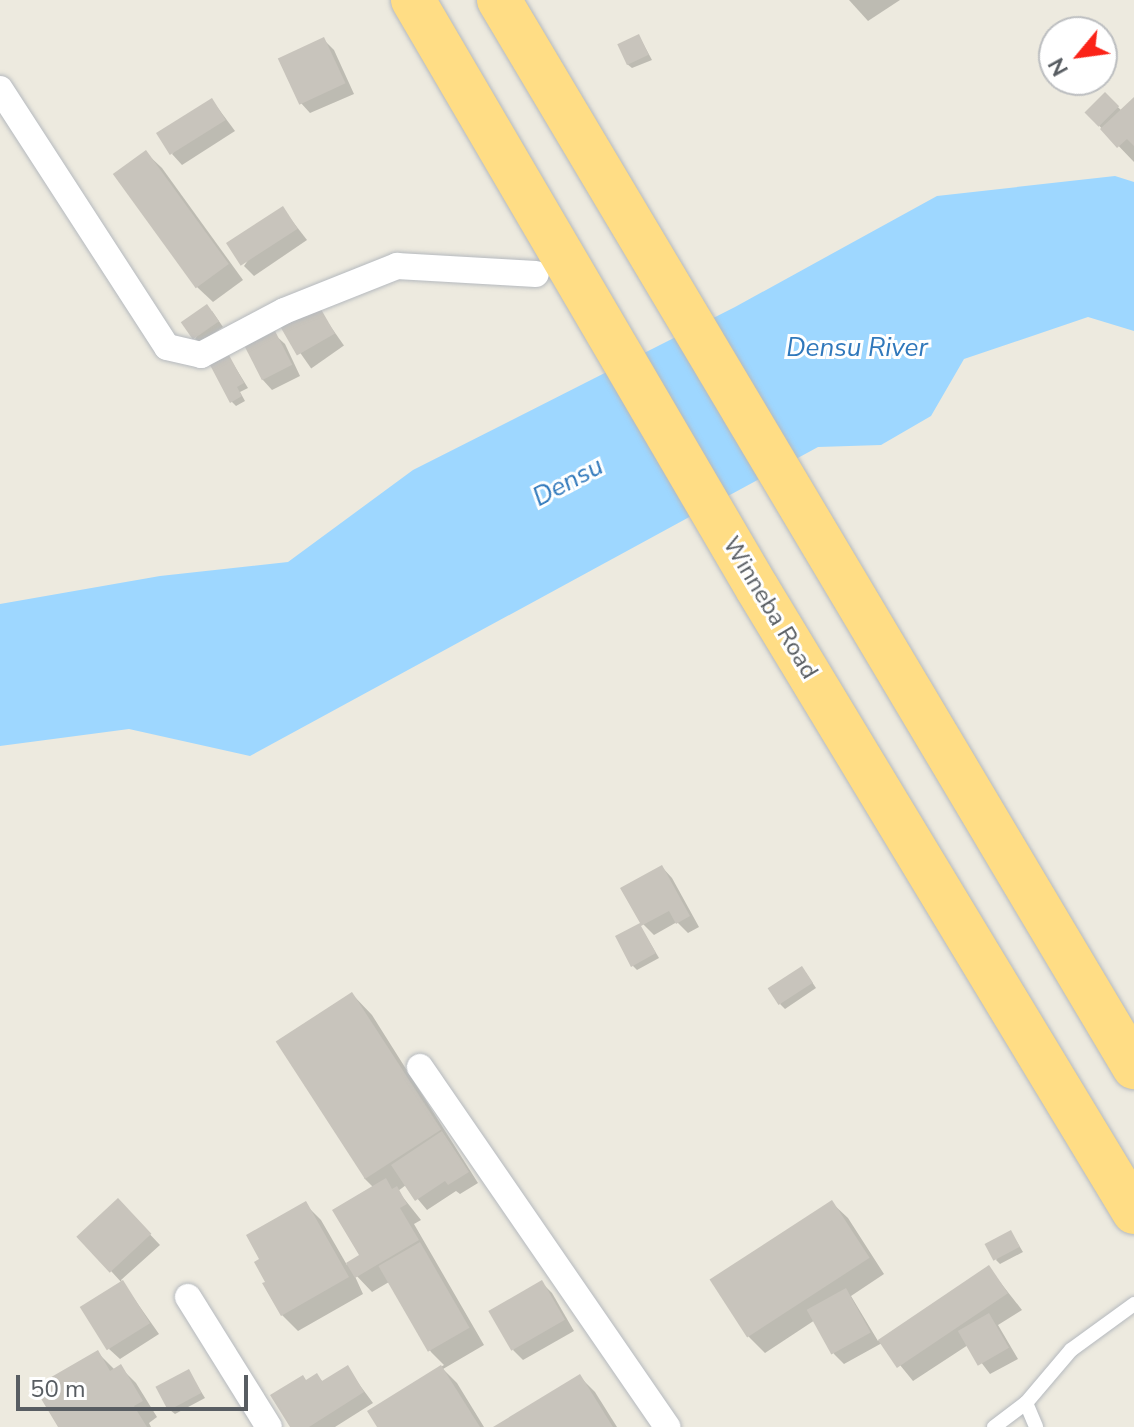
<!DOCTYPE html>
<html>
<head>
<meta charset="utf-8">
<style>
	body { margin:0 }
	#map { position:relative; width:1134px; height:1427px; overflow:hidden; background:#edeadf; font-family:"Nunito Sans",sans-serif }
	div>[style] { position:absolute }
	.water>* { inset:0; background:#9ed7ff }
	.shadow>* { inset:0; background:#0003; transform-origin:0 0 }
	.building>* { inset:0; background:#c8c4bc; transform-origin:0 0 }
	.roads { filter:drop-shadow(0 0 2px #b5b9be) drop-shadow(0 0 2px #b5b9be) }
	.lane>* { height:14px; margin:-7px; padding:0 7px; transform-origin:7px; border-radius:7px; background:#fff }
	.street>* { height:26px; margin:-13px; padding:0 13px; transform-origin:13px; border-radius:13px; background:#fff }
	.highway>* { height:44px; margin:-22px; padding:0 22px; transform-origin:22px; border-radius:22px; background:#ffdd85 }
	span { translate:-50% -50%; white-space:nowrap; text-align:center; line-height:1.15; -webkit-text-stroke:6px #fff; paint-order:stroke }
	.street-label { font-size:24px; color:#585d62 }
	.water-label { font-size:26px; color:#3078bb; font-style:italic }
	.north { position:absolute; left:1038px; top:16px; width:80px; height:80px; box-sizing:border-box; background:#fff; border:2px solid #bcbec0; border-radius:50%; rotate:241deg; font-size:22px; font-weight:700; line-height:32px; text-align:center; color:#585d62 }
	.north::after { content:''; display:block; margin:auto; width:28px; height:36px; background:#fb2318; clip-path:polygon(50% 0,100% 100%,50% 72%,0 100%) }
	.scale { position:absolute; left:16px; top:1375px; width:232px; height:36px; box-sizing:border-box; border:4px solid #585d62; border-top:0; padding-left:10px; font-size:24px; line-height:28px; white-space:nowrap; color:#585d62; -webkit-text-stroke:6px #fff; paint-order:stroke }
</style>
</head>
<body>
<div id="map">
	<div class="water">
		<i style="clip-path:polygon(1115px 176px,1134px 182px,1134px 331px,1088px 317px,964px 359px,931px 416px,881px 445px,818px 447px,250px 756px,129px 729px,0 746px,0 604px,160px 576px,288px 562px,413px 470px,735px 307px,937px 196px)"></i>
	</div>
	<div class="shadow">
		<i style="clip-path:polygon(849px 0,900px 0,868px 21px)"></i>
		<i style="clip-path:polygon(639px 36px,652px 60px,632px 68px,627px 64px)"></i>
		<i style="clip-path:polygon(323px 39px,334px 50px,354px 94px,310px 113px,300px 102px)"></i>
		<i style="clip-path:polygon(1105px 95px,1122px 111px,1134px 99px,1134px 162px,1087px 113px)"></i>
		<i style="clip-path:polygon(212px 100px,235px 131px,182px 165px,172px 154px)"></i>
		<i style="clip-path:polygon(146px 153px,162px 168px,243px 280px,213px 302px,197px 287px)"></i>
		<i style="clip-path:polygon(283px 209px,307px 240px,254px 276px,244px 266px)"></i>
		<i style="left:317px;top:307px;width:47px;height:40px;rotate:55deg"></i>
		<i style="clip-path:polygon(212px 311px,223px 327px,199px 343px,195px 339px)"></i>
		<i style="clip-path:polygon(274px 334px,285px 344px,300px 376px,272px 390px,262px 379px,247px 347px)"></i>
		<i style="clip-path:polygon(229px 357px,248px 388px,240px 392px,245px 401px,236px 406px,232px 402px)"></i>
		<i style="clip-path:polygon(662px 867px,672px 878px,699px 927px,688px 933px,677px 922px,654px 935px,643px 924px)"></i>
		<i style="clip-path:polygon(640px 926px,659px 958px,637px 970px,633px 966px)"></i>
		<i style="clip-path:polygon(806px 973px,816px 988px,785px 1009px,780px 1004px)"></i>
		<i style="clip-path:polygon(352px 994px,372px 1015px,478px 1183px,460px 1194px,456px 1191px,427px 1210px,406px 1185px,398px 1191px,421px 1220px,414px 1224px,484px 1345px,443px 1369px,457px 1383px,484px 1427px,379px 1427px,370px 1412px,444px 1365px,431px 1352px,389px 1282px,372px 1292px,353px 1272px,363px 1294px,298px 1331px,282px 1315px,305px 1204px,321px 1220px,347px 1265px,362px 1256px,374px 1188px,364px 1178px)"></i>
		<i style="clip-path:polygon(832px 1203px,848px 1218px,884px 1274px,851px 1296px,878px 1341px,989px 1268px,1022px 1310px,998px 1325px,1018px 1359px,990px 1374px,968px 1345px,913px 1381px,882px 1343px,844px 1364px,834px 1354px,815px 1320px,765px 1353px,749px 1337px,712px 1282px)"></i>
		<i style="clip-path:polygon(128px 1211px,160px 1245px,121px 1280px,159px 1334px,120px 1359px,109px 1349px,122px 1283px,79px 1236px)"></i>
		<i style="clip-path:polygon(1011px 1232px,1023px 1252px,1000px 1264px,996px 1260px)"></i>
		<i style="clip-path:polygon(541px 1282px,552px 1293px,574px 1331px,523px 1360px,513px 1350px)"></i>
		<i style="clip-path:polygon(97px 1352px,115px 1370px,120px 1367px,136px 1383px,157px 1417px,149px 1423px,151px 1427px,60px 1427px)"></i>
		<i style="clip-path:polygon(347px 1368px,373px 1403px,335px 1427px,292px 1427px,316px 1375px,324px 1383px)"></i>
		<i style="clip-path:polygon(188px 1371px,205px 1398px,175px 1414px,170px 1410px)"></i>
		<i style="clip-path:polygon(579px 1376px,595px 1392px,617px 1427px,497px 1427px)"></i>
	</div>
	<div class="building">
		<i style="left:639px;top:34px;width:23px;height:24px;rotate:65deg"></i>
		<i style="left:324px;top:37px;width:51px;height:51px;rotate:65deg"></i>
		<i style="left:1105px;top:92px;width:20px;height:29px;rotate:45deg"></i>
		<i style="clip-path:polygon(1134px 97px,1134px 146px,1127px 139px,1117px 148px,1100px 129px)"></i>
		<i style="left:212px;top:98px;width:26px;height:66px;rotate:58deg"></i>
		<i style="left:146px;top:150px;width:141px;height:41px;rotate:54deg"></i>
		<i style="left:283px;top:206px;width:27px;height:68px;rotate:57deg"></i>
		<i style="left:207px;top:304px;width:21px;height:32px;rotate:55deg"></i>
		<i style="left:318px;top:304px;width:34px;height:44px;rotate:60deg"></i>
		<i style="left:275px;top:331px;width:38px;height:34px;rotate:63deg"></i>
		<i style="clip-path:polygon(229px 355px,244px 383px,237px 387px,242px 396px,230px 403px,210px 365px)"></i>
		<i style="clip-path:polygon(662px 865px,690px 916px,676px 924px,669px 911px,641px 926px,656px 953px,631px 967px,615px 936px,640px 923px,620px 888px)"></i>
		<i style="left:802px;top:966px;width:20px;height:41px;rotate:57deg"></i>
		<i style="left:352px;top:992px;width:164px;height:91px;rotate:57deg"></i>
		<i style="clip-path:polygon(442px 1131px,469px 1172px,448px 1185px,445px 1181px,415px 1201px,391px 1165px)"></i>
		<i style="clip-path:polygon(386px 1178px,392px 1189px,397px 1186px,407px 1204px,400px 1208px,419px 1240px,355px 1278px,346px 1263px,359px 1255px,332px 1210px)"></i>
		<i style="left:118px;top:1198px;width:49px;height:57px;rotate:47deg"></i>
		<i style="left:832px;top:1200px;width:69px;height:146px;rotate:57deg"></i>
		<i style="clip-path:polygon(306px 1201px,349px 1277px,281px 1316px,262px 1283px,265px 1282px,254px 1262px,259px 1259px,246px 1235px)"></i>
		<i style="left:1011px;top:1230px;width:19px;height:30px;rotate:62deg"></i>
		<i style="left:420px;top:1242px;width:99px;height:48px;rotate:60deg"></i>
		<i style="left:989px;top:1265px;width:34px;height:134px;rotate:56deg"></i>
		<i style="left:123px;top:1280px;width:51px;height:51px;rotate:58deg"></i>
		<i style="left:542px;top:1280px;width:46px;height:62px;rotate:60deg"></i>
		<i style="left:846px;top:1288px;width:51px;height:45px;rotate:61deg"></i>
		<i style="left:989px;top:1313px;width:40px;height:36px;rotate:60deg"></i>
		<i style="clip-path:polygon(98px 1350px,110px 1371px,121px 1364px,143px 1401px,134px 1406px,147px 1427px,58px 1427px,34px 1387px)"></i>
		<i style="clip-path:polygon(348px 1365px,364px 1392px,309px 1427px,290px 1427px,270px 1395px,303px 1375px,306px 1380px,317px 1373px,322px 1381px)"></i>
		<i style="clip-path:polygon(441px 1365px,480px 1427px,377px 1427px,367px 1411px)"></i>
		<i style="left:189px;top:1369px;width:27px;height:38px;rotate:62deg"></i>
		<i style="clip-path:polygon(580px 1374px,613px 1427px,493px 1427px)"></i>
	</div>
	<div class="roads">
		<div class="lane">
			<i style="left:1026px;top:1403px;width:26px;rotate:67deg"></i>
			<i style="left:994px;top:1427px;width:40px;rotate:-37deg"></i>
			<i style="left:1026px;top:1403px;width:70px;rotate:-49.7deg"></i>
			<i style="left:1071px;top:1350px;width:78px;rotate:-36.1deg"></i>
		</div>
		<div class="street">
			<i style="left:0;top:89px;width:307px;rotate:57.1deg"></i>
			<i style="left:167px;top:347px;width:35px;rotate:13deg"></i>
			<i style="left:201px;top:355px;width:94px;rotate:-27.9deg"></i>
			<i style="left:284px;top:311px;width:122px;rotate:-21.7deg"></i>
			<i style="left:397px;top:266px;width:139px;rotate:3.3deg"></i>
			<i style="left:420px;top:1067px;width:437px;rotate:55.5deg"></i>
			<i style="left:188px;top:1297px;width:153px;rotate:58.1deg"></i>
		</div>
		<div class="highway">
			<i style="left:413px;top:0;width:681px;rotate:59.67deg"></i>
			<i style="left:757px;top:588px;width:729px;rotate:58.86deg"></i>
			<i style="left:499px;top:0;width:1242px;rotate:59.24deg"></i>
		</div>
	</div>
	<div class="street-label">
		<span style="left:770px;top:608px;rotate:59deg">Winneba Road</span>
	</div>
	<div class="water-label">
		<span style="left:857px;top:348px">Densu River</span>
		<span style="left:568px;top:482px;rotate:-28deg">Densu</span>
	</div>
	<div class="north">N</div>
	<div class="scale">50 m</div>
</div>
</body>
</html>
